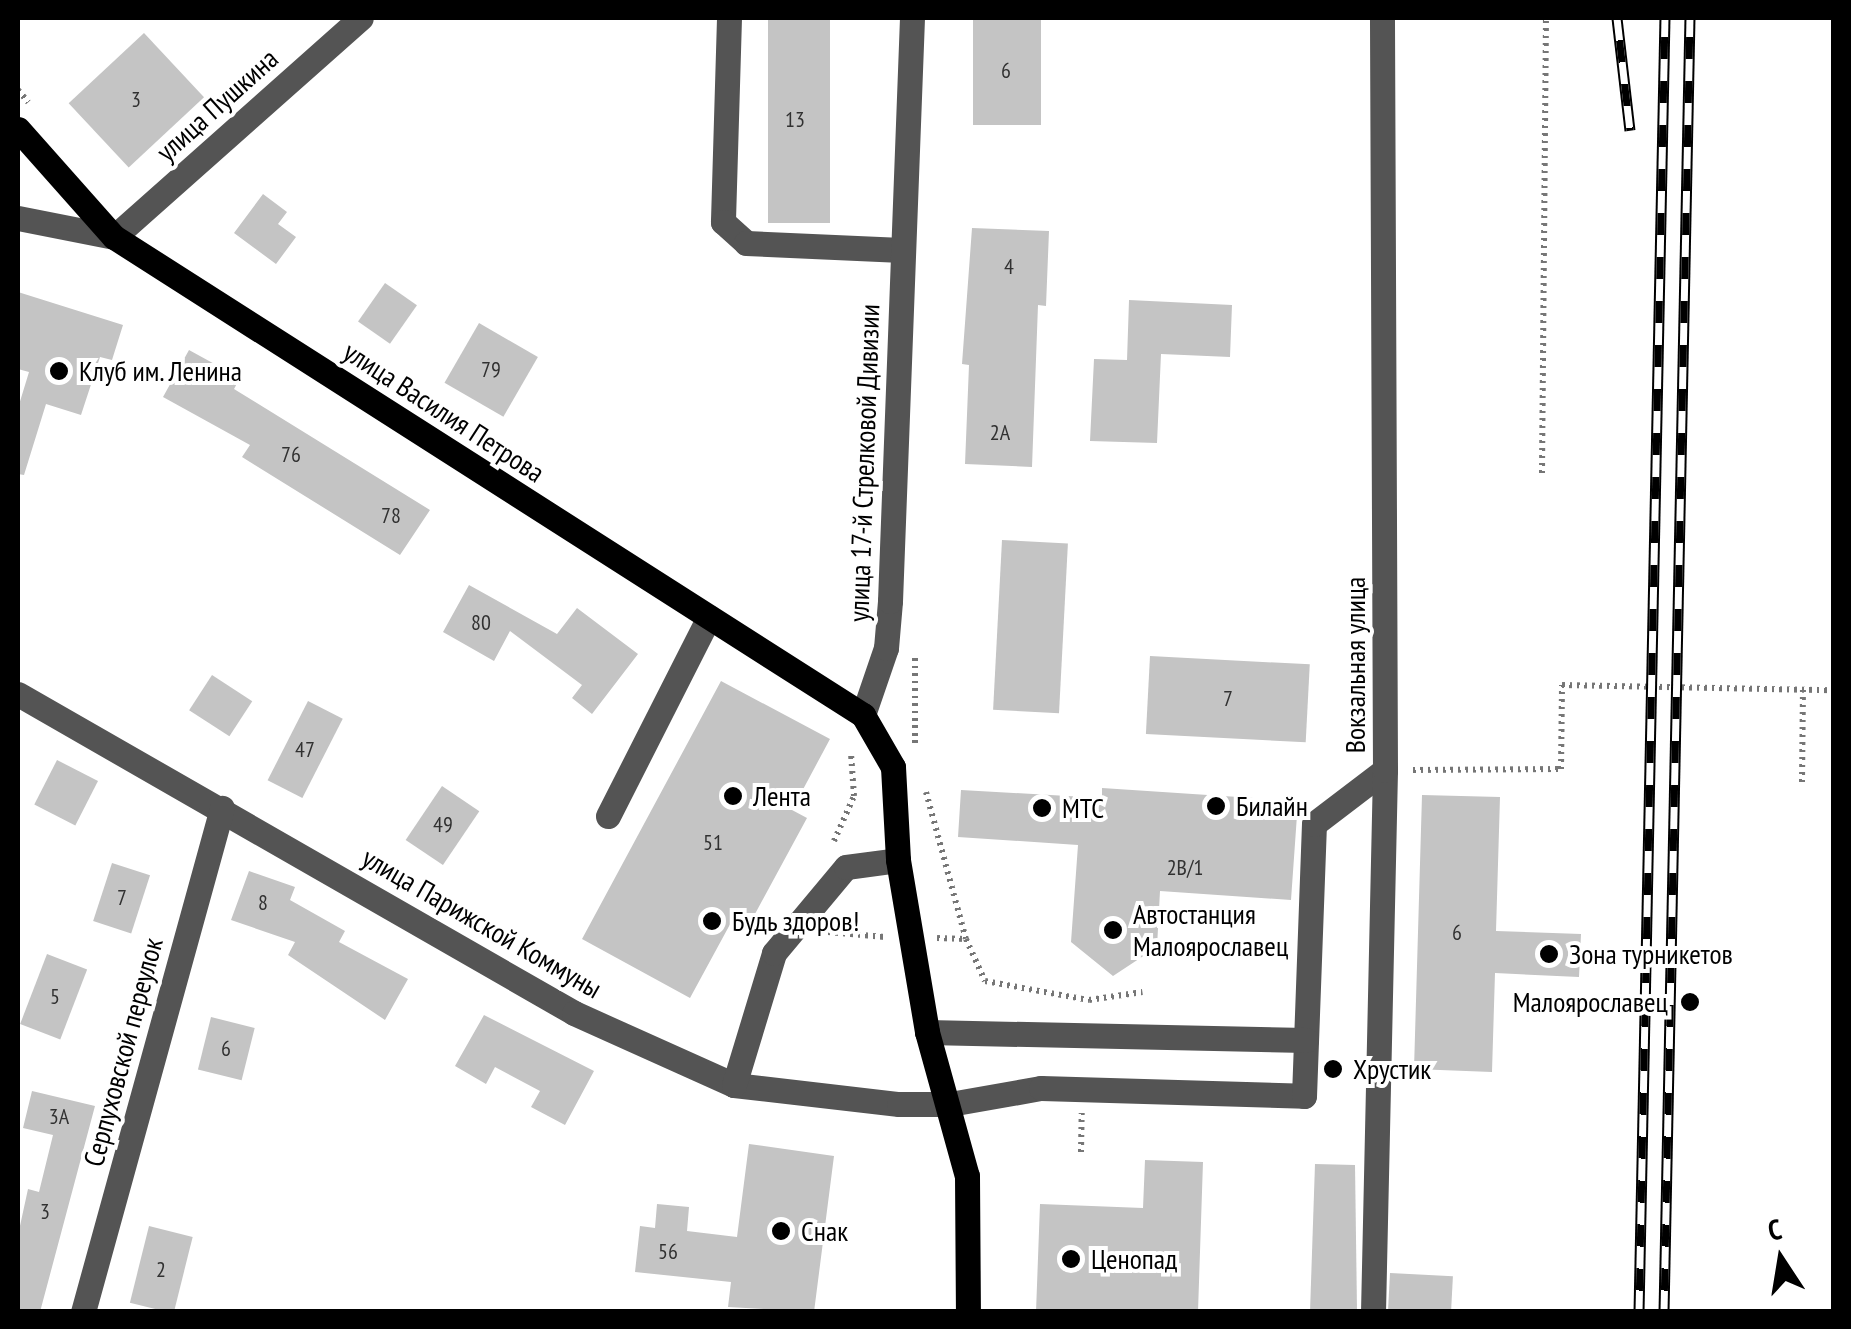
<!DOCTYPE html>
<html>
<head>
<meta charset="utf-8">
<style>
	body { margin:0 }
	#map { position:relative; width:1851px; height:1329px; overflow:hidden; background:#fff; font-family:"PT Sans Narrow",sans-serif }
	div>[style] { position:absolute }
	.building>* { inset:0; background:#c4c4c4; transform-origin:0 0 }
	.path>* { height:6px; margin-top:-3px; transform-origin:0; background:repeating-linear-gradient(90deg,#767676 0 2.5px,transparent 0 7.5px) }
	.minor>* { height:25px; margin:-12.5px; padding:0 12.5px; transform-origin:12.5px; border-radius:12.5px; background:#545454 }
	.major>* { height:25px; margin:-12.5px; padding:0 12.5px; transform-origin:12.5px; border-radius:12.5px; background:#000 }
	.rail>* { height:11px; margin-top:-5.5px; transform-origin:0; background:repeating-linear-gradient(90deg,#fff 0 22px,#000 0 44px); box-sizing:border-box; border-block:2px solid #000 }
	.dots>* { width:28px; height:28px; translate:-50% -50%; box-sizing:border-box; border:5px solid #fff; border-radius:50% }
	span { translate:-50% -50%; white-space:nowrap; text-align:center; line-height:1.15; -webkit-text-stroke:8px #fff; paint-order:stroke }
	.number-label { font-size:22px; color:#313131 }
	.number-label span { -webkit-text-stroke-width:0 }
	.street-label { font-size:28px; color:#000 }
	.poi-label { font-size:28px; color:#000 }
	.left { translate:0 -50%; text-align:left }
	.right { translate:-100% -50%; text-align:right }
	.frame { position:absolute; inset:0; border:20px solid #000; pointer-events:none }
	.north { position:absolute; left:1731px; top:1209px; width:100px; height:100px; -webkit-text-stroke:8px #fff; paint-order:stroke; rotate:348deg; font-size:28px; font-weight:700; line-height:40px; text-align:center; color:#000 }
	.north::after { content:''; display:block; margin:auto; width:35px; height:45px; background:#000; clip-path:polygon(50% 0,100% 100%,50% 72%,0 100%) }
</style>
</head>
<body>
<div id="map">
	<div class="building">
		<i style="left:768px;top:18px;width:62px;height:205px"></i>
		<i style="left:973px;top:18px;width:68px;height:107px"></i>
		<i style="left:144px;top:33px;width:88px;height:103px;rotate:47deg"></i>
		<i style="clip-path:polygon(263px 194px,287px 212px,278px 224px,296px 237px,276px 264px,234px 233px)"></i>
		<i style="clip-path:polygon(972px 228px,1049px 231px,1046px 306px,1038px 305px,1032px 467px,965px 464px,969px 365px,962px 364px)"></i>
		<i style="left:385px;top:283px;width:39px;height:47px;rotate:35deg"></i>
		<i style="clip-path:polygon(18px 292px,123px 325px,112px 360px,100px 357px,81px 415px,46px 404px,24px 475px,18px 474px,18px 408px,29px 372px,18px 369px)"></i>
		<i style="clip-path:polygon(1129px 300px,1232px 305px,1230px 357px,1161px 354px,1157px 443px,1090px 441px,1094px 359px,1127px 360px)"></i>
		<i style="left:479px;top:323px;width:68px;height:69px;rotate:30deg"></i>
		<i style="clip-path:polygon(189px 350px,240px 378px,234px 389px,430px 510px,400px 555px,242px 457px,250px 445px,163px 397px)"></i>
		<i style="left:1002px;top:540px;width:66px;height:170px;rotate:3deg"></i>
		<i style="clip-path:polygon(469px 585px,557px 634px,577px 608px,638px 654px,592px 714px,572px 698px,582px 685px,510px 631px,494px 661px,443px 632px)"></i>
		<i style="left:1150px;top:656px;width:160px;height:78px;rotate:3deg"></i>
		<i style="left:212px;top:675px;width:48px;height:42px;rotate:33deg"></i>
		<i style="clip-path:polygon(721px 681px,830px 739px,792px 810px,807px 818px,749px 925px,734px 917px,690px 998px,582px 939px)"></i>
		<i style="left:308px;top:701px;width:39px;height:89px;rotate:27deg"></i>
		<i style="left:57px;top:760px;width:46px;height:50px;rotate:27deg"></i>
		<i style="left:442px;top:786px;width:45px;height:65px;rotate:34deg"></i>
		<i style="clip-path:polygon(1102px 788px,1298px 801px,1291px 900px,1160px 891px,1157px 947px,1113px 976px,1071px 942px,1078px 845px,958px 837px,961px 790px,1102px 798px)"></i>
		<i style="clip-path:polygon(1422px 795px,1500px 797px,1496px 931px,1581px 934px,1579px 977px,1495px 973px,1492px 1072px,1414px 1069px)"></i>
		<i style="left:112px;top:863px;width:40px;height:61px;rotate:18deg"></i>
		<i style="clip-path:polygon(249px 871px,295px 887px,290px 900px,345px 931px,339px 942px,408px 979px,385px 1020px,288px 955px,295px 942px,231px 920px)"></i>
		<i style="left:47px;top:954px;width:43px;height:75px;rotate:21deg"></i>
		<i style="clip-path:polygon(484px 1015px,594px 1071px,565px 1125px,531px 1107px,540px 1091px,495px 1067px,486px 1084px,455px 1066px)"></i>
		<i style="left:211px;top:1017px;width:45px;height:54px;rotate:14deg"></i>
		<i style="clip-path:polygon(32px 1091px,95px 1106px,40px 1312px,18px 1312px,18px 1235px,28px 1189px,39px 1192px,53px 1135px,23px 1128px)"></i>
		<i style="clip-path:polygon(749px 1144px,834px 1156px,814px 1312px,728px 1307px,731px 1282px,635px 1272px,640px 1226px,655px 1228px,657px 1204px,689px 1207px,687px 1231px,737px 1237px)"></i>
		<i style="clip-path:polygon(1145px 1160px,1203px 1162px,1198px 1312px,1036px 1312px,1040px 1204px,1143px 1208px)"></i>
		<i style="clip-path:polygon(1315px 1164px,1355px 1165px,1357px 1310px,1310px 1312px)"></i>
		<i style="left:149px;top:1226px;width:45px;height:79px;rotate:14deg"></i>
		<i style="left:1390px;top:1273px;width:63px;height:38px;rotate:3deg"></i>
	</div>
	<div class="path">
		<i style="left:18px;top:90px;width:16px;rotate:50deg"></i>
		<i style="left:1542px;top:473px;width:455px;rotate:-89.5deg"></i>
		<i style="left:915px;top:658px;width:88px;rotate:90deg"></i>
		<i style="left:1413px;top:770px;width:148px;rotate:-0.4deg"></i>
		<i style="left:1561px;top:769px;width:84px;rotate:-89.3deg"></i>
		<i style="left:1562px;top:685px;width:272px;rotate:1.1deg"></i>
		<i style="left:1802px;top:782px;width:92px;rotate:-89.4deg"></i>
		<i style="left:926px;top:792px;width:152px;rotate:74.8deg"></i>
		<i style="left:966px;top:939px;width:46px;rotate:65.7deg"></i>
		<i style="left:985px;top:981px;width:106px;rotate:10.4deg"></i>
		<i style="left:1089px;top:1000px;width:54px;rotate:-8.6deg"></i>
		<i style="left:834px;top:841px;width:49px;rotate:-66deg"></i>
		<i style="left:854px;top:796px;width:43px;rotate:-94deg"></i>
		<i style="left:828px;top:932px;width:57px;rotate:5deg"></i>
		<i style="left:937px;top:938px;width:29px;rotate:2deg"></i>
		<i style="left:1081px;top:1152px;width:39px;rotate:-89deg"></i>
	</div>
	<div class="minor">
		<i style="left:729px;top:18px;width:204px;rotate:91.7deg"></i>
		<i style="left:723px;top:222px;width:31px;rotate:42deg"></i>
		<i style="left:746px;top:243px;width:156px;rotate:2.6deg"></i>
		<i style="left:18px;top:218px;width:98px;rotate:11.2deg"></i>
		<i style="left:114px;top:237px;width:330px;rotate:-41.6deg"></i>
		<i style="left:18px;top:694px;width:641px;rotate:29.84deg"></i>
		<i style="left:574px;top:1013px;width:175px;rotate:24.2deg"></i>
		<i style="left:734px;top:1085px;width:166px;rotate:6.6deg"></i>
		<i style="left:899px;top:1104px;width:51px"></i>
		<i style="left:950px;top:1104px;width:92px;rotate:-10deg"></i>
		<i style="left:1041px;top:1088px;width:263px;rotate:1.7deg"></i>
		<i style="left:1304px;top:1096px;width:272px;rotate:-87.9deg"></i>
		<i style="left:1314px;top:824px;width:89px;rotate:-37.3deg"></i>
		<i style="left:863px;top:715px;width:71px;rotate:-71.1deg"></i>
		<i style="left:886px;top:648px;width:47px;rotate:-85.1deg"></i>
		<i style="left:890px;top:601px;width:583px;rotate:-87.84deg"></i>
		<i style="left:608px;top:816px;width:223px;rotate:-63.1deg"></i>
		<i style="left:927px;top:1032px;width:379px;rotate:1.2deg"></i>
		<i style="left:734px;top:1085px;width:138px;rotate:-73.1deg"></i>
		<i style="left:774px;top:953px;width:112px;rotate:-50.1deg"></i>
		<i style="left:846px;top:867px;width:52px;rotate:-7.7deg"></i>
		<i style="left:83px;top:1312px;width:523px;rotate:-74.58deg"></i>
		<i style="left:1373px;top:1312px;width:542px;rotate:-88.73deg"></i>
		<i style="left:1385px;top:770px;width:752px;rotate:-90.23deg"></i>
	</div>
	<div class="major">
		<i style="left:18px;top:129px;width:144px;rotate:48.4deg"></i>
		<i style="left:114px;top:237px;width:889px;rotate:32.55deg"></i>
		<i style="left:863px;top:715px;width:60px;rotate:60deg"></i>
		<i style="left:893px;top:767px;width:93px;rotate:86.9deg"></i>
		<i style="left:898px;top:860px;width:174px;rotate:80.4deg"></i>
		<i style="left:927px;top:1032px;width:149px;rotate:74.5deg"></i>
		<i style="left:967px;top:1176px;width:136px;rotate:89.6deg"></i>
	</div>
	<div class="rail">
		<i style="left:1617px;top:18px;width:113px;rotate:83.4deg"></i>
		<i style="left:1639px;top:1312px;width:1294px;rotate:-88.85deg"></i>
		<i style="left:1664px;top:1312px;width:1294px;rotate:-88.85deg"></i>
	</div>
	<div class="dots">
		<i style="left:59px;top:371px;background:#000"></i>
		<i style="left:733px;top:796px;background:#000"></i>
		<i style="left:1216px;top:806px;background:#000"></i>
		<i style="left:1042px;top:808px;background:#000"></i>
		<i style="left:712px;top:921px;background:#000"></i>
		<i style="left:1113px;top:930px;background:#000"></i>
		<i style="left:1549px;top:954px;background:#000"></i>
		<i style="left:1690px;top:1002px;background:#000"></i>
		<i style="left:1333px;top:1069px;background:#000"></i>
		<i style="left:781px;top:1231px;background:#000"></i>
		<i style="left:1071px;top:1259px;background:#000"></i>
	</div>
	<div class="number-label">
		<span style="left:1006px;top:71px">6</span>
		<span style="left:136px;top:100px">3</span>
		<span style="left:795px;top:120px">13</span>
		<span style="left:1009px;top:267px">4</span>
		<span style="left:491px;top:370px">79</span>
		<span style="left:1000px;top:433px">2А</span>
		<span style="left:291px;top:455px">76</span>
		<span style="left:391px;top:516px">78</span>
		<span style="left:481px;top:623px">80</span>
		<span style="left:1228px;top:699px">7</span>
		<span style="left:305px;top:750px">47</span>
		<span style="left:443px;top:825px">49</span>
		<span style="left:713px;top:843px">51</span>
		<span style="left:1185px;top:868px">2В/1</span>
		<span style="left:122px;top:898px">7</span>
		<span style="left:263px;top:903px">8</span>
		<span style="left:1457px;top:933px">6</span>
		<span style="left:55px;top:997px">5</span>
		<span style="left:226px;top:1049px">6</span>
		<span style="left:59px;top:1117px">3А</span>
		<span style="left:45px;top:1212px">3</span>
		<span style="left:668px;top:1252px">56</span>
		<span style="left:161px;top:1270px">2</span>
	</div>
	<div class="street-label">
		<span style="left:217px;top:105px;rotate:-42deg">улица Пушкина</span>
		<span style="left:444px;top:412px;rotate:33deg">улица Василия Петрова</span>
		<span style="left:864px;top:463px;rotate:-88deg">улица 17-й Стрелковой Дивизии</span>
		<span style="left:1355px;top:665px;rotate:-90deg">Вокзальная улица</span>
		<span style="left:482px;top:923px;rotate:30deg">улица Парижской Коммуны</span>
		<span style="left:123px;top:1052px;rotate:-75deg">Серпуховской переулок</span>
	</div>
	<div class="poi-label">
		<span class="left" style="left:79px;top:371px">Клуб им. Ленина</span>
		<span class="left" style="left:753px;top:796px">Лента</span>
		<span class="left" style="left:1236px;top:806px">Билайн</span>
		<span class="left" style="left:1062px;top:808px">МТС</span>
		<span class="left" style="left:1133px;top:930px">Автостанция<br>Малоярославец</span>
		<span class="left" style="left:732px;top:921px">Будь здоров!</span>
		<span class="left" style="left:1569px;top:954px">Зона турникетов</span>
		<span class="right" style="left:1668px;top:1002px">Малоярославец</span>
		<span class="left" style="left:1353px;top:1069px">Хрустик</span>
		<span class="left" style="left:801px;top:1231px">Снак</span>
		<span class="left" style="left:1091px;top:1259px">Ценопад</span>
	</div>
	<div class="frame"></div>
	<div class="north">С</div>
</div>
</body>
</html>
